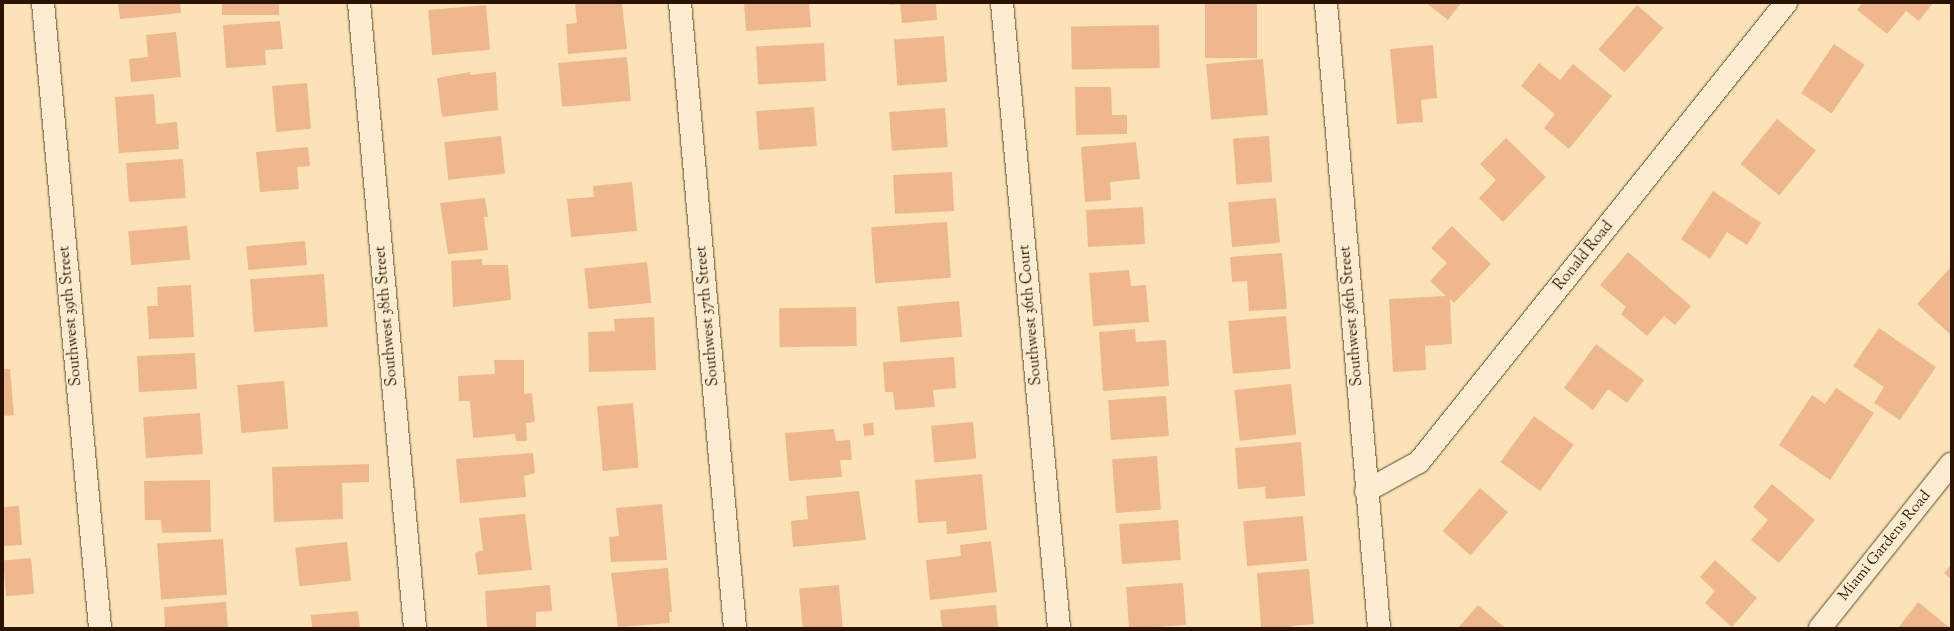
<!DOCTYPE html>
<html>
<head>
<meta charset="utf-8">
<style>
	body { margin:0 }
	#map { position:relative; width:1954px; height:631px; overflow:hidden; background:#fce3b7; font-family:"Sorts Mill Goudy",serif }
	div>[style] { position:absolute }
	.building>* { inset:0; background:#eeb78d; transform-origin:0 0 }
	.roads { filter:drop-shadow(0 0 1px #5e482e) drop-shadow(0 0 1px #5e482e) }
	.minor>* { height:22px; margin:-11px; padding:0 11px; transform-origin:11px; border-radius:11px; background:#fdedd0 }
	span { translate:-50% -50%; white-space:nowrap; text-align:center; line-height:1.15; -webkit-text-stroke:3.5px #fdedd0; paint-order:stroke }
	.street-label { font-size:15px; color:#2a1401 }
	.frame { position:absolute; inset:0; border:4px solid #2a1401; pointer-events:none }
</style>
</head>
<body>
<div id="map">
	<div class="building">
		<i style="clip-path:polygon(118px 3px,180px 3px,181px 13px,120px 19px)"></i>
		<i style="left:222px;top:3px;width:57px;height:12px"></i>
		<i style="clip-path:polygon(575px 3px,622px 3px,627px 49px,568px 54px,566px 24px,577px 23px)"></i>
		<i style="clip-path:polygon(744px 3px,809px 3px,811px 27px,746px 31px)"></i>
		<i style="clip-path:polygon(889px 3px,936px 3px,937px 20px,902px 23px,900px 4px,889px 5px)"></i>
		<i style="left:1205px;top:3px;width:52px;height:55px"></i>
		<i style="clip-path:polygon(1426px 3px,1461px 3px,1448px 20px)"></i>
		<i style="clip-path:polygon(1862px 3px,1933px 3px,1919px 21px,1906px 11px,1887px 34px,1857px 10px)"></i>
		<i style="left:486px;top:5px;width:45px;height:58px;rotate:85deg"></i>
		<i style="left:1637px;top:5px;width:35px;height:59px;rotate:41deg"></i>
		<i style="clip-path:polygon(280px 21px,283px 49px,265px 50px,266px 65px,226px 68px,223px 25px)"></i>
		<i style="left:1159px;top:25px;width:43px;height:88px;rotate:89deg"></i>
		<i style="clip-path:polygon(176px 32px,181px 77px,131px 82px,129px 59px,148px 57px,146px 35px)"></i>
		<i style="left:944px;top:36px;width:46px;height:50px;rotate:86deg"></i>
		<i style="left:824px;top:43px;width:38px;height:68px;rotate:87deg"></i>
		<i style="left:1834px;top:44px;width:37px;height:59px;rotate:34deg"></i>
		<i style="clip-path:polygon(1433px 45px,1437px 98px,1421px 100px,1423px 122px,1397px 124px,1390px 49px)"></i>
		<i style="left:627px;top:57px;width:44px;height:69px;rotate:85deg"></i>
		<i style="left:1263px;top:59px;width:56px;height:57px;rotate:85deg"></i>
		<i style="clip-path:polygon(1539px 63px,1560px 80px,1573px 64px,1612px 96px,1569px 149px,1544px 128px,1555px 114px,1521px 86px)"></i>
		<i style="clip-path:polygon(470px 72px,470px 75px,496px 72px,498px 110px,442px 117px,437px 78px)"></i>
		<i style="left:307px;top:83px;width:46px;height:35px;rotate:85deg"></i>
		<i style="clip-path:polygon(1075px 87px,1111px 87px,1112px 115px,1127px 115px,1127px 134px,1076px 135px)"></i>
		<i style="clip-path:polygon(154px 94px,156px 124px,177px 122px,179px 149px,119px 153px,115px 97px)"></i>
		<i style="left:814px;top:107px;width:39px;height:58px;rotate:86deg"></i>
		<i style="left:945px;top:108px;width:39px;height:56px;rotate:86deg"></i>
		<i style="left:1777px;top:119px;width:50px;height:58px;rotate:39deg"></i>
		<i style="left:501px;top:136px;width:38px;height:57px;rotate:84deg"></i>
		<i style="left:1269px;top:136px;width:46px;height:36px;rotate:86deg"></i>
		<i style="clip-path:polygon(1506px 138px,1546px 177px,1503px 222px,1479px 198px,1496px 180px,1480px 164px)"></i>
		<i style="clip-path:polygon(1136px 142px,1140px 179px,1110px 182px,1111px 200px,1085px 202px,1081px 147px)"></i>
		<i style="clip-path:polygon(308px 147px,310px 166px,297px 167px,299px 189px,260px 192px,256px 152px)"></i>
		<i style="left:183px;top:159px;width:39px;height:57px;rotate:86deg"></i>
		<i style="left:952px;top:172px;width:39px;height:59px;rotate:87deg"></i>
		<i style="clip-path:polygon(632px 182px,637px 231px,571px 237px,567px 199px,594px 197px,593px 186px)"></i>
		<i style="clip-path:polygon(1713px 191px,1761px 223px,1747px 245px,1727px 232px,1710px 259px,1681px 239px)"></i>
		<i style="clip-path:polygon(485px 198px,488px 217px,484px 217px,488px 250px,448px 254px,440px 203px)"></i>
		<i style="left:1276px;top:198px;width:45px;height:48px;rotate:85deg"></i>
		<i style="left:1143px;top:207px;width:37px;height:57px;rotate:87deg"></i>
		<i style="left:947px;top:222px;width:56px;height:76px;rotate:86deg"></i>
		<i style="left:187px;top:226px;width:34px;height:59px;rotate:85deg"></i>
		<i style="clip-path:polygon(1452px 226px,1491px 264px,1454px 303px,1450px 299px,1452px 344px,1425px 346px,1426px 370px,1393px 372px,1389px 299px,1446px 296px,1430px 281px,1447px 263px,1431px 248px)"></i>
		<i style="left:305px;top:241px;width:24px;height:59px;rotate:85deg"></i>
		<i style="clip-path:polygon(1628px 252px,1691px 306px,1675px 325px,1664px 316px,1647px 336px,1621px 314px,1626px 307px,1600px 285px)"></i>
		<i style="clip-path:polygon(1282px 253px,1287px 309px,1249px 311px,1247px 281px,1232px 282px,1230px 257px)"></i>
		<i style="clip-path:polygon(482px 259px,482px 265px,508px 265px,511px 300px,453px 307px,451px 261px)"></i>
		<i style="left:647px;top:262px;width:41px;height:63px;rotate:84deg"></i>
		<i style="clip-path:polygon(1951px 267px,1951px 335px,1917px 304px)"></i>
		<i style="clip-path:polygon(1129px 270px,1131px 286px,1146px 285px,1149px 322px,1093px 326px,1089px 273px)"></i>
		<i style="left:324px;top:274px;width:53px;height:74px;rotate:86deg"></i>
		<i style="clip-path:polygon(191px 285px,194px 337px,149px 339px,147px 306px,158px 306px,157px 287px)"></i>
		<i style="left:959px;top:301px;width:36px;height:62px;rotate:85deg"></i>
		<i style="left:856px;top:307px;width:39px;height:77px;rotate:89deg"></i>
		<i style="left:1286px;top:316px;width:53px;height:58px;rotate:85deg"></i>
		<i style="clip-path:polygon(654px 317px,656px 370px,589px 372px,588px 332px,615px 331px,614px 319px)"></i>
		<i style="clip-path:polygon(1879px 328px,1936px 367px,1900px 420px,1874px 403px,1884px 387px,1853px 366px)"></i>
		<i style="clip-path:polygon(1135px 329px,1136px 342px,1166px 340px,1169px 386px,1103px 391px,1099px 332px)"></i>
		<i style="clip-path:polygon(1596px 344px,1644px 380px,1627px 403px,1608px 389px,1593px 410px,1564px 388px)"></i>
		<i style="left:195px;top:353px;width:36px;height:58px;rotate:87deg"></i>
		<i style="clip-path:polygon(954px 357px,956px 388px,933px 390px,935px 407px,895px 410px,893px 392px,885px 392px,883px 362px)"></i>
		<i style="clip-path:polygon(494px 360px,524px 360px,524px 394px,532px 393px,535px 422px,526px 423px,527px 441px,516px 441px,515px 434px,473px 438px,470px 401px,459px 401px,458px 376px,495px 374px)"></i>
		<i style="clip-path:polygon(3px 369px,10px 369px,14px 415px,3px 416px)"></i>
		<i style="left:284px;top:381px;width:48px;height:47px;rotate:85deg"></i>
		<i style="left:1291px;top:384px;width:51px;height:57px;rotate:84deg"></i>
		<i style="clip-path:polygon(1836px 388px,1874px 413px,1830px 480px,1779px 445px,1812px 395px,1825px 404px)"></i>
		<i style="left:1166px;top:396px;width:40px;height:58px;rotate:86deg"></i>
		<i style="left:633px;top:403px;width:65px;height:36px;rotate:85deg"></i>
		<i style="left:200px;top:413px;width:41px;height:57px;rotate:86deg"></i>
		<i style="left:1534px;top:416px;width:49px;height:57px;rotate:36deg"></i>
		<i style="left:973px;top:422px;width:37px;height:42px;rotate:85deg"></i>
		<i style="left:873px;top:423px;width:12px;height:10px;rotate:85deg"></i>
		<i style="clip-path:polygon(834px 429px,836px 441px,850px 440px,852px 460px,840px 460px,842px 477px,789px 481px,785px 433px)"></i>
		<i style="clip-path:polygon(1301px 442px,1305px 496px,1266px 499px,1265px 487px,1238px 489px,1235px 448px)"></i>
		<i style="clip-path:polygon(533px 453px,535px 473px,524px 476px,526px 497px,460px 503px,456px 459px)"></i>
		<i style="left:1157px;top:456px;width:54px;height:45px;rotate:86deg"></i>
		<i style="clip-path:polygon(369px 464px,369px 482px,342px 483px,343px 519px,274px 522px,272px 467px)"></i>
		<i style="clip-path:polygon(982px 474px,987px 530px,947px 534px,946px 521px,918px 523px,915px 480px)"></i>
		<i style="clip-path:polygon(210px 480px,211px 532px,162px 533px,161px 520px,145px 520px,144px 481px)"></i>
		<i style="clip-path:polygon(1772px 484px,1815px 520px,1779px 563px,1751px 540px,1768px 520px,1753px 507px)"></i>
		<i style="left:1480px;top:488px;width:37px;height:57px;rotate:41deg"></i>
		<i style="clip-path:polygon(859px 491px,866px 540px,793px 547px,791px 521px,808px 519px,806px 496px)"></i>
		<i style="clip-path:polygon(662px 504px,667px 560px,611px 562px,609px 537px,619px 536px,616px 508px)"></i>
		<i style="clip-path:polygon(19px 506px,22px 545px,3px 546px,3px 507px)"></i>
		<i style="clip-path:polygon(525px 514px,532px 570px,478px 575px,475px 553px,483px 550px,479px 518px)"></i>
		<i style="left:1303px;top:516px;width:45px;height:60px;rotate:85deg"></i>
		<i style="left:1178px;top:520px;width:40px;height:59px;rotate:86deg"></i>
		<i style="left:223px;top:539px;width:56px;height:66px;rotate:86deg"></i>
		<i style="clip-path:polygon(991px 541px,997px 592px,930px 600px,926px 560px,961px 556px,960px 545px)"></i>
		<i style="left:347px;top:542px;width:39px;height:52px;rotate:84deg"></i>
		<i style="left:31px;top:558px;width:36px;height:28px;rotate:85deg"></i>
		<i style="clip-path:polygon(1715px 560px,1757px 598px,1732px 627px,1705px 603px,1715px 591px,1700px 577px)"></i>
		<i style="clip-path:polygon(1951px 565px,1951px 579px,1944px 573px)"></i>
		<i style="clip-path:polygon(668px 568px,672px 612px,669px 612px,670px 623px,618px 627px,611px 573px)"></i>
		<i style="clip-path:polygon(1309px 569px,1314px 624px,1292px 626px,1293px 628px,1261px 628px,1257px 573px)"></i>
		<i style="left:1183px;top:583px;width:42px;height:57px;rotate:86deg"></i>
		<i style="clip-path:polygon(550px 585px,552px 611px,536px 612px,536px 628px,487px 628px,485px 591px)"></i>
		<i style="left:839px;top:585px;width:43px;height:40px;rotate:85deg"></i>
		<i style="clip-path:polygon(226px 602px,228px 628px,165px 628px,164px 607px)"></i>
		<i style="clip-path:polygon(1918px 602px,1950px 628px,1898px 628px)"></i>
		<i style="clip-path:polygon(996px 605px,998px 628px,942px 628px,940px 610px)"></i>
		<i style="clip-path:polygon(1478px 605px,1505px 628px,1458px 628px)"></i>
		<i style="clip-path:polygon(358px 611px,360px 628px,312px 628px,311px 615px)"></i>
	</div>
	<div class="roads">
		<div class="minor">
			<i style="left:43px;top:3px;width:628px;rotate:84.79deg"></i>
			<i style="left:359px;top:3px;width:628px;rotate:84.88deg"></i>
			<i style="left:680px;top:3px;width:627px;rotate:84.97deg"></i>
			<i style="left:1002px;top:3px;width:628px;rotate:84.79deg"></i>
			<i style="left:1326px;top:3px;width:627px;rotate:85.15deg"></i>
			<i style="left:1366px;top:491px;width:60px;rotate:-28.7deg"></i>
			<i style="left:1419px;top:462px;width:588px;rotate:-51.36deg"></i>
			<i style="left:1820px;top:628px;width:210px;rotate:-51.4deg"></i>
		</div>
	</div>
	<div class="street-label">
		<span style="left:1584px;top:256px;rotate:-51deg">Ronald Road</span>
		<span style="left:1031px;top:315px;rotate:-95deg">Southwest 36th Court</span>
		<span style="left:71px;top:316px;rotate:-95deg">Southwest 39th Street</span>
		<span style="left:387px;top:316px;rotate:-95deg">Southwest 38th Street</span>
		<span style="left:708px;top:316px;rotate:-95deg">Southwest 37th Street</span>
		<span style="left:1352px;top:316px;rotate:-95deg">Southwest 36th Street</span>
		<span style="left:1885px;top:546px;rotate:-51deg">Miami Gardens Road</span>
	</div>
	<div class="frame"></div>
</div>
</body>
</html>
